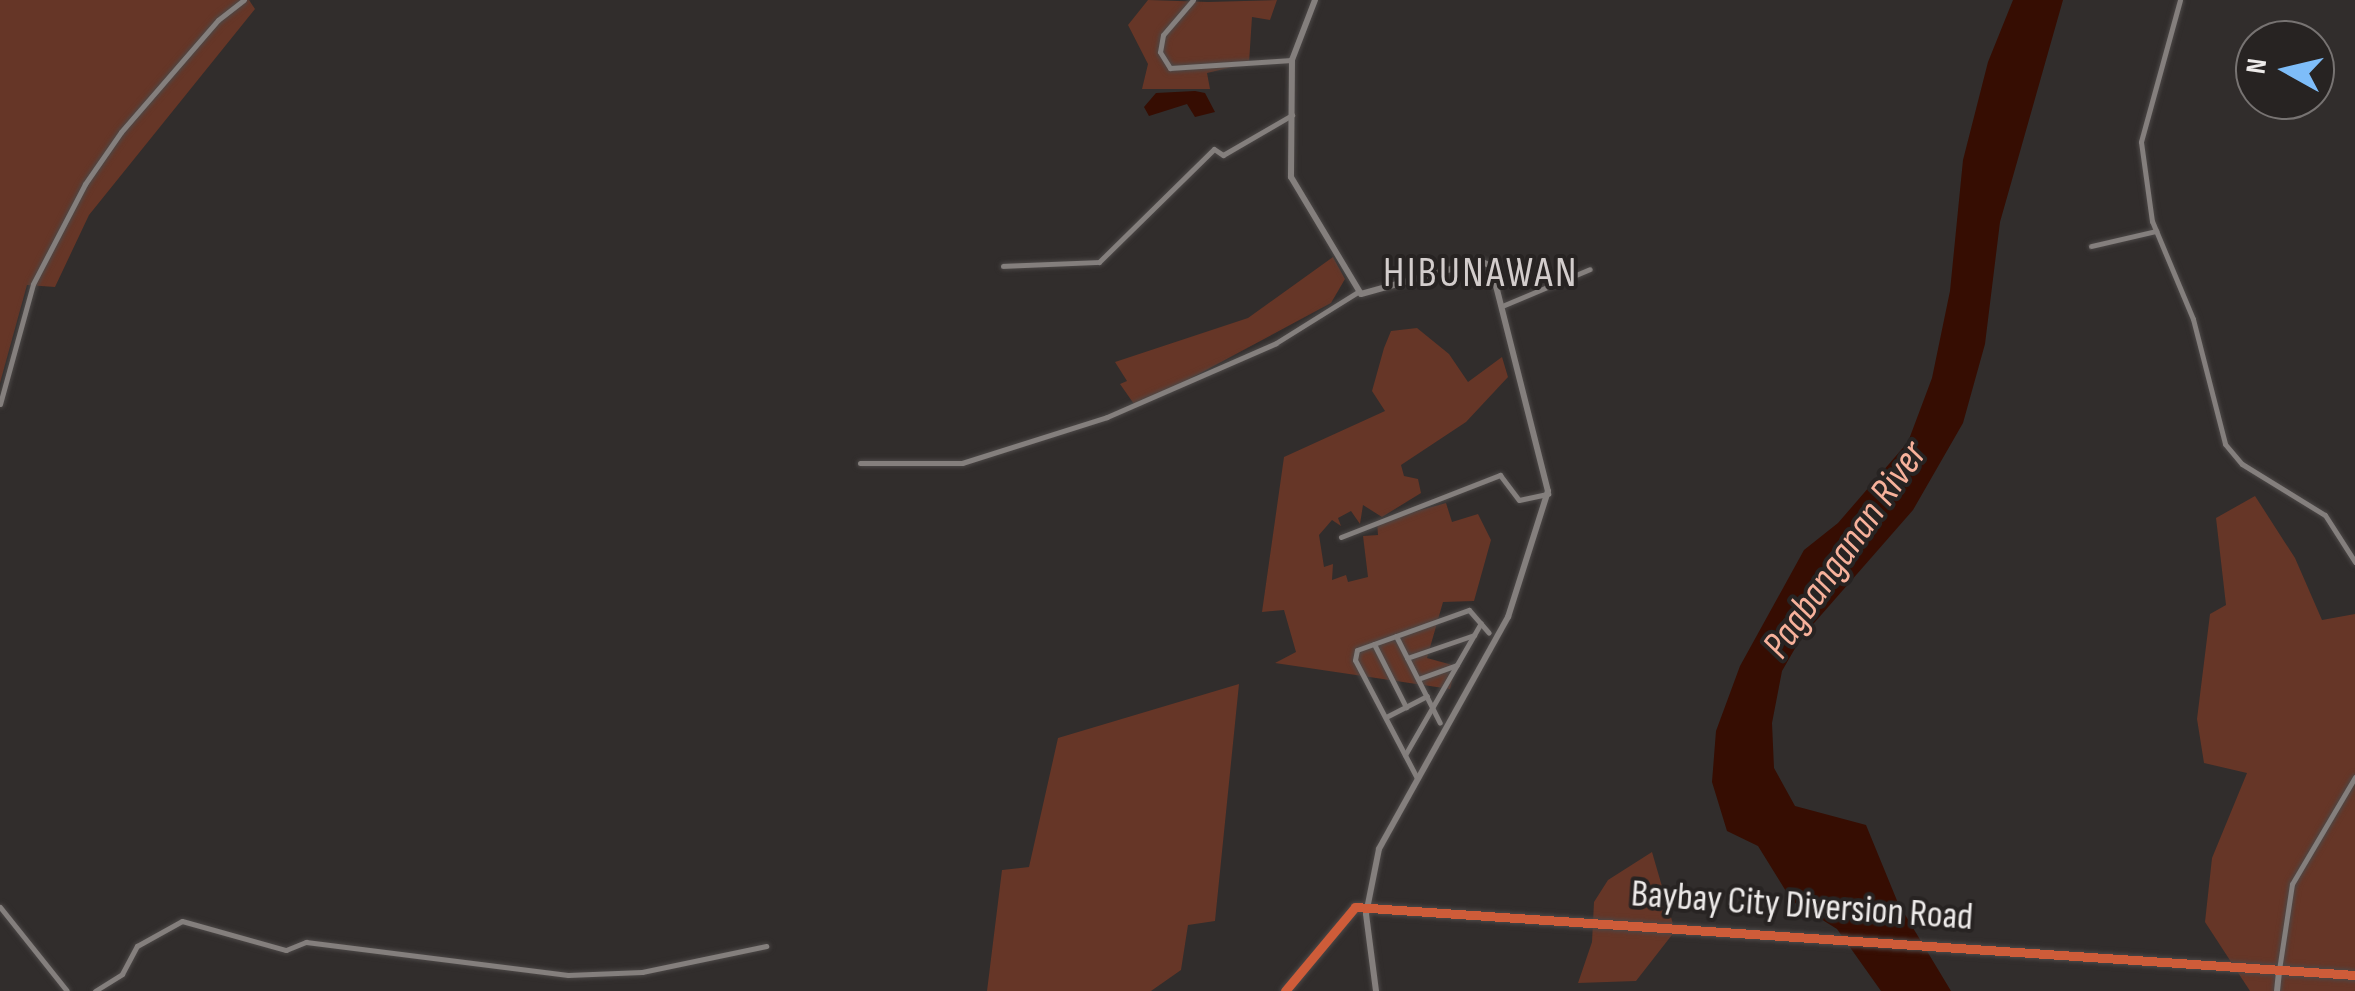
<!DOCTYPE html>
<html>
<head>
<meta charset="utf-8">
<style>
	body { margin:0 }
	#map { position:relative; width:2355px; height:991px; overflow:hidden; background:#312d2c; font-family:"Sofia Sans Condensed",sans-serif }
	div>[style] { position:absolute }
	.green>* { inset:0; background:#663627 }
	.water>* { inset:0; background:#360d02 }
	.roads { filter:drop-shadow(0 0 2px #4c4847) drop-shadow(0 0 2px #4c4847) }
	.street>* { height:5px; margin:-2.5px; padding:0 2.5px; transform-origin:2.5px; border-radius:2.5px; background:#847f7d }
	.secondary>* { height:6px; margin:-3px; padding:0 3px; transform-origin:3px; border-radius:3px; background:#847f7d }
	.highway>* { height:9px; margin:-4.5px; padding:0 4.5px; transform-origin:4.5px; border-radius:4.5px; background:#ce5c39 }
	span { translate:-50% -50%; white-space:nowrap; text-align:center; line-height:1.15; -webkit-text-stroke:8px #272322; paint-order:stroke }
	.street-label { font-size:38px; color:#eeebea }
	.water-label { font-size:40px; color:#f7b19b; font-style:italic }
	.quarter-label { font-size:42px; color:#d3cdcc; letter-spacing:2.5px }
	.north { position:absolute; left:2235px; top:20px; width:100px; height:100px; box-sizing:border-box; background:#272322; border:2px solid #777372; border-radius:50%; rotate:278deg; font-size:28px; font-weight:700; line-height:40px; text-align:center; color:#eeebea }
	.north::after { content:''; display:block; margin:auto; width:35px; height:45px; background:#7ebdf9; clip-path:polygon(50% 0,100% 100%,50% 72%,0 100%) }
</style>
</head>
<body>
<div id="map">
	<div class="green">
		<i style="clip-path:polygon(0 0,249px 0,255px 9px,89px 215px,55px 287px,27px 285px,0 383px)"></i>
		<i style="clip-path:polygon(1148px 0,1208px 2px,1277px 0,1270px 20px,1252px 17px,1249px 63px,1207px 73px,1210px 89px,1142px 89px,1148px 64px,1128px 25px)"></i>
		<i style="clip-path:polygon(1333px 257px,1345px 279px,1331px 303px,1152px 399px,1134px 404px,1120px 384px,1127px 381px,1115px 362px,1248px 318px)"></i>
		<i style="clip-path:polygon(1417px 328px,1449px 354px,1468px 382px,1502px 357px,1508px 377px,1466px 422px,1401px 465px,1404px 476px,1418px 479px,1421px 493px,1382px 517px,1363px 505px,1360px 524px,1351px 511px,1338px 518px,1341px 526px,1332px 520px,1319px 535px,1324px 567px,1333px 564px,1332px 580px,1346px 575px,1348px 582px,1368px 577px,1363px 536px,1378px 535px,1377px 522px,1446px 503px,1452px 522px,1478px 514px,1491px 540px,1474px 601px,1443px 602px,1427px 658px,1456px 666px,1450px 689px,1275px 663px,1296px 652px,1284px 610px,1262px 612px,1284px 457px,1385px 411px,1372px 391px,1384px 348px,1391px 331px)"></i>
		<i style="clip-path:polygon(2255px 496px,2295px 558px,2322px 620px,2355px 614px,2355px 991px,2250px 991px,2205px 922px,2212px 858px,2247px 773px,2204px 763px,2197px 719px,2210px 614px,2226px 605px,2216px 518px)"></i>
		<i style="clip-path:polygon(1239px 684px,1215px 921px,1188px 925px,1181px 970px,1151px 991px,987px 991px,1002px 870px,1029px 867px,1058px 738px)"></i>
		<i style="clip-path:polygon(1652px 852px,1675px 931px,1636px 981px,1578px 983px,1592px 942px,1594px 902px,1608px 880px)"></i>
	</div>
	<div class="water">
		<i style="clip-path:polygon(2013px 0,2063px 0,2000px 222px,1985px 344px,1963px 423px,1913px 510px,1801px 638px,1782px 671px,1772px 723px,1774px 768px,1795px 806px,1866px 825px,1898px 903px,1951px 991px,1881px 991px,1837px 929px,1792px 901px,1758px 846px,1727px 831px,1712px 782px,1716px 731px,1740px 666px,1804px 550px,1838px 523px,1908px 442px,1932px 378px,1950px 291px,1963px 160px,1988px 62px)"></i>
		<i style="clip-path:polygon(1195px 91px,1205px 93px,1215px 112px,1195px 117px,1187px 104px,1149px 116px,1144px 107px,1156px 93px)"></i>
	</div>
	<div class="roads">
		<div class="street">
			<i style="left:1193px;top:0;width:46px;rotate:130.6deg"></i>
			<i style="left:1163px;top:35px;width:17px;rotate:100deg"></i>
			<i style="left:1160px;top:52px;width:19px;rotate:58deg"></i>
			<i style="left:1170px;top:68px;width:122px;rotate:-3.8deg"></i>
			<i style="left:2180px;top:0;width:147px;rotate:105.4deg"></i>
			<i style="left:2141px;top:142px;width:80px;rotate:82.1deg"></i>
			<i style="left:2152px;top:221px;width:106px;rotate:67.3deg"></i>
			<i style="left:2193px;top:319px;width:129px;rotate:75.6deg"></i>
			<i style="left:2225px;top:444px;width:26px;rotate:50deg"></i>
			<i style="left:2242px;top:464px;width:97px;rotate:31.6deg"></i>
			<i style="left:2325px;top:515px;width:56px;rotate:57.4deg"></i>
			<i style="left:2091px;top:246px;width:67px;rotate:-13deg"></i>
			<i style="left:1003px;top:266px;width:96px;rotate:-2.4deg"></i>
			<i style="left:1099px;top:262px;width:161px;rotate:-44.5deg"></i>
			<i style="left:1214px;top:149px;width:11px;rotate:34deg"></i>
			<i style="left:1223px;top:155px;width:80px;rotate:-30.1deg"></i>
			<i style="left:1502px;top:306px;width:95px;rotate:-22.8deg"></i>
			<i style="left:0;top:404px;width:124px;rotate:-74.6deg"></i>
			<i style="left:33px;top:284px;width:113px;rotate:-62.5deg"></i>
			<i style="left:85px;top:184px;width:63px;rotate:-55.3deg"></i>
			<i style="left:121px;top:132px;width:148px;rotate:-49.1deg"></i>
			<i style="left:218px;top:20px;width:33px;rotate:-38deg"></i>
			<i style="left:860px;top:463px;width:102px"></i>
			<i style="left:962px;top:463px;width:152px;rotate:-17.6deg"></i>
			<i style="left:1107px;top:417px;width:184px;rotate:-23.6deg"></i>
			<i style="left:1276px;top:343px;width:97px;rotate:-31.9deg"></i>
			<i style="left:1341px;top:537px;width:171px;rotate:-21.3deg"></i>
			<i style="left:1500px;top:475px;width:31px;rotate:53deg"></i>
			<i style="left:1519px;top:500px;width:30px;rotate:-12deg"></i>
			<i style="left:1396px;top:636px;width:97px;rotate:63.2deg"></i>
			<i style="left:1374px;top:644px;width:71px;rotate:63.1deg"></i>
			<i style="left:1407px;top:658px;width:71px;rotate:-18.9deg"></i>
			<i style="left:1418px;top:679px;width:41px;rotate:-19.7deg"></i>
			<i style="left:1386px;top:717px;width:46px;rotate:-27.1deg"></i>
			<i style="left:1405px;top:755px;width:152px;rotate:-60.1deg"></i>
			<i style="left:1417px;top:778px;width:133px;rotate:-117.7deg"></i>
			<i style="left:1355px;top:660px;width:10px;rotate:-79deg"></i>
			<i style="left:1357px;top:650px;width:119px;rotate:-19.7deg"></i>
			<i style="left:1469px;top:610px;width:30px;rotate:49deg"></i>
			<i style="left:0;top:907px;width:107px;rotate:51.4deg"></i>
			<i style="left:2279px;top:970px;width:87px;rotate:-81.4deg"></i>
			<i style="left:2292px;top:884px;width:124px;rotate:-59.5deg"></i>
			<i style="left:95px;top:991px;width:32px;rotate:-32deg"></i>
			<i style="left:122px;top:974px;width:32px;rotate:-62deg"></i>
			<i style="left:137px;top:946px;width:51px;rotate:-29.1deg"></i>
			<i style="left:182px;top:921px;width:108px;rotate:15.6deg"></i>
			<i style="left:286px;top:950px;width:22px;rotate:-22deg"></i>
			<i style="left:306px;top:942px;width:264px;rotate:7.2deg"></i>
			<i style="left:568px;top:975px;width:74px;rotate:-2.3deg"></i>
			<i style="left:642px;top:972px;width:127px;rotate:-11.8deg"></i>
		</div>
		<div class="secondary">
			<i style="left:1315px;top:0;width:64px;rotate:111deg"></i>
			<i style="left:1292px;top:60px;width:117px;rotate:90.5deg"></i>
			<i style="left:1291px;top:177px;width:136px;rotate:59.1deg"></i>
			<i style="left:1361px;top:294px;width:123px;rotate:-15.5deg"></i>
			<i style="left:1480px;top:261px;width:12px;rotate:24deg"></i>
			<i style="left:1491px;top:266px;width:232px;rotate:75.8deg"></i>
			<i style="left:1548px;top:491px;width:132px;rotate:107.6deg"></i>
			<i style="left:1508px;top:617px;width:265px;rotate:119.1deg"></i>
			<i style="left:1379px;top:849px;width:66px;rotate:101.3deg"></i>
			<i style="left:1366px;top:914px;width:78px;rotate:82.6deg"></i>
			<i style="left:2277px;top:991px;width:19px;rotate:-84deg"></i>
		</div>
		<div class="highway">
			<i style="left:1285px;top:991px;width:109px;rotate:-50.2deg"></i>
			<i style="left:1355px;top:907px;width:1002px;rotate:3.89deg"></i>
		</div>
	</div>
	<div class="street-label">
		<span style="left:1802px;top:906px;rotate:4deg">Baybay City Diversion Road</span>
	</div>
	<div class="water-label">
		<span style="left:1845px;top:550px;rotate:-55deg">Pagbanganan River</span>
	</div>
	<div class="quarter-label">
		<span style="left:1481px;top:274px">HIBUNAWAN</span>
	</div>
	<div class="north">N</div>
</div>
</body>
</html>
